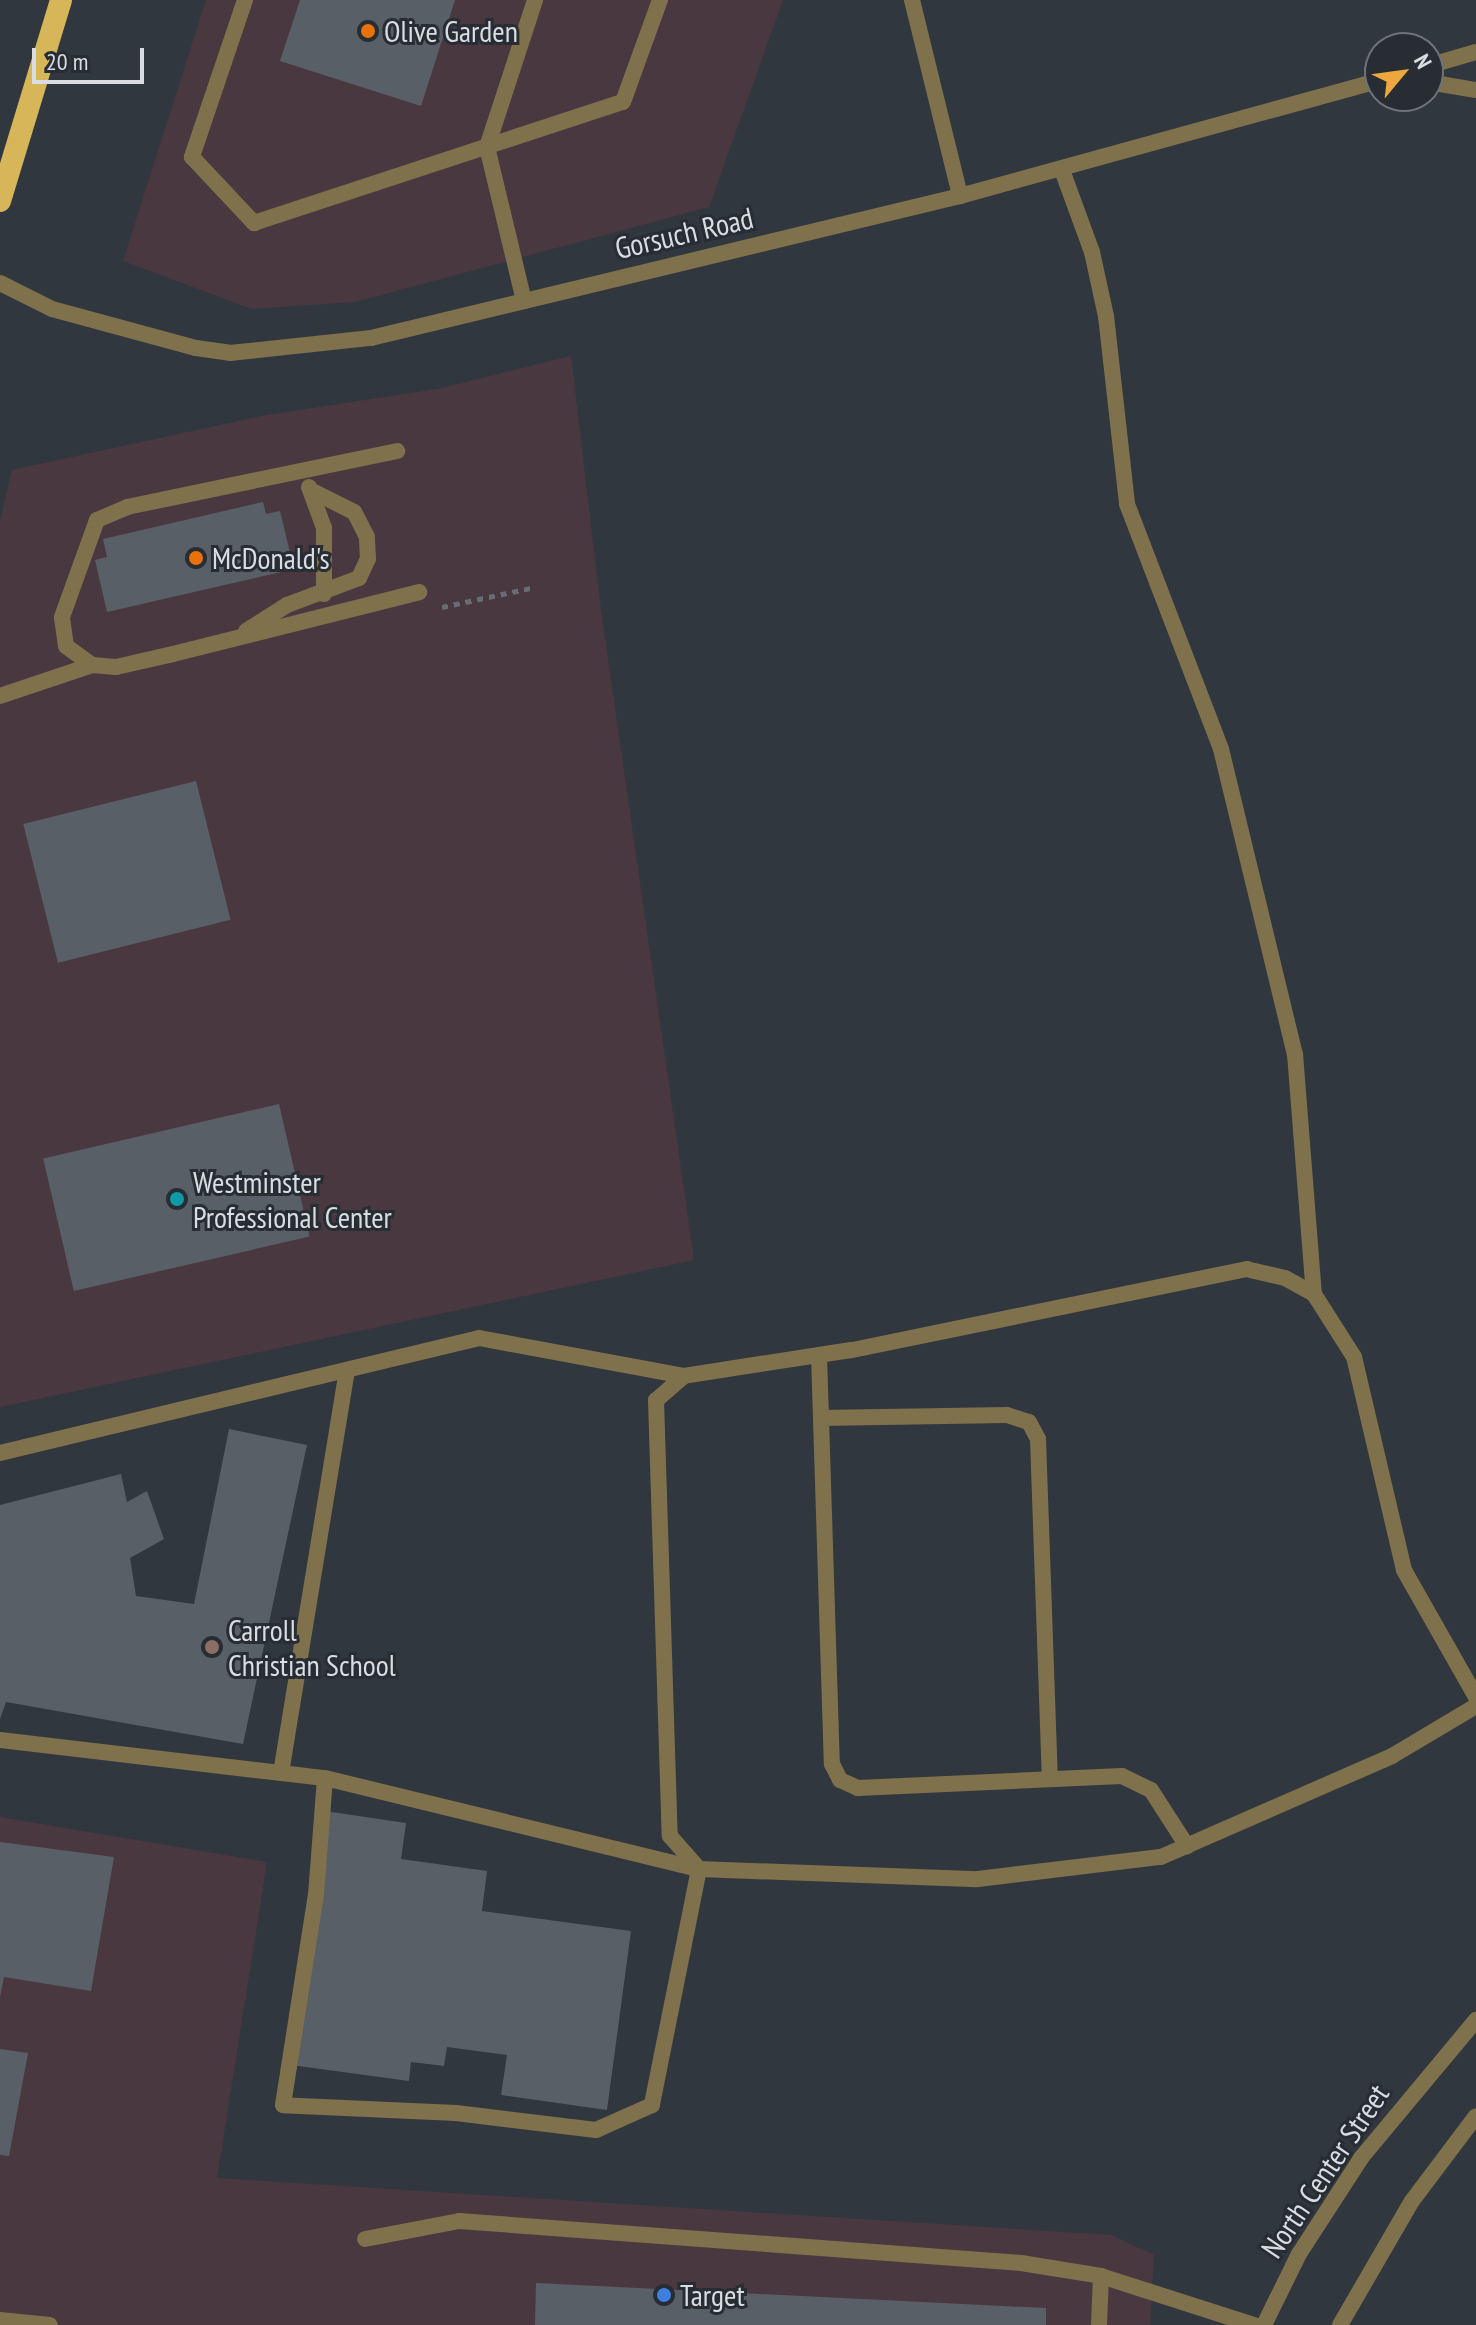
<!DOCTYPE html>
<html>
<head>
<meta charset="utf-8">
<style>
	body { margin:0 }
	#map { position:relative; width:1476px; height:2325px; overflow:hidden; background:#31373e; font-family:"PT Sans Narrow",sans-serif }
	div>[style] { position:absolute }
	.commercial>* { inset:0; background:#4a3841 }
	.building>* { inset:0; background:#595f67; transform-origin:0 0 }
	.path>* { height:5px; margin-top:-2.5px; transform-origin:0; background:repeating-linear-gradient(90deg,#676d73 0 6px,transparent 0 12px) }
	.service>* { height:16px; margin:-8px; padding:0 8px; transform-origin:8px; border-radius:8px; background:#7f714b }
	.minor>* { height:16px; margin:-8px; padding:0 8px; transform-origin:8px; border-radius:8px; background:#7f714b }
	.tertiary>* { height:16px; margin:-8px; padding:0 8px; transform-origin:8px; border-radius:8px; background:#7f714b }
	.trunk>* { height:22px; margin:-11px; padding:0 11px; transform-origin:11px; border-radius:11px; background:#d6b658 }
	.dots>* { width:22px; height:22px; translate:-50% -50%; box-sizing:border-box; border:4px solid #272d33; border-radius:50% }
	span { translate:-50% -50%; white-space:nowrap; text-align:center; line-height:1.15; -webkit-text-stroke:6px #272d33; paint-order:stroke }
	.poi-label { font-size:30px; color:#d9dde1 }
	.left { translate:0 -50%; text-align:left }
	.street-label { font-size:30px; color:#d9dde1 }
	.north { position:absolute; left:1364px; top:32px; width:80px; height:80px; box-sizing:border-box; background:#272d33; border:2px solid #6e7379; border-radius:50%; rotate:61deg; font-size:22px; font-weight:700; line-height:32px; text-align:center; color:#d9dde1 }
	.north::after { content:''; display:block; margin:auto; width:28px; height:36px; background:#eea73d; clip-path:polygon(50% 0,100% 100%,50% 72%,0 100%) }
	.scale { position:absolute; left:32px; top:48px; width:112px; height:36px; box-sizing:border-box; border:4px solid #d9dde1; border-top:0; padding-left:10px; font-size:24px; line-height:28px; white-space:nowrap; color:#d9dde1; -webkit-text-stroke:6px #272d33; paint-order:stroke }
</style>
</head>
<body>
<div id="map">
	<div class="commercial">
		<i style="clip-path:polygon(206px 0,783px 0,709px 207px,355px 302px,252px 309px,123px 261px)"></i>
		<i style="clip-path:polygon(571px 356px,601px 610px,694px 1260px,0 1407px,0 521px,12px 470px,267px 415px,437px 389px)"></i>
		<i style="clip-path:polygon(0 1817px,267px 1862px,217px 2178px,1111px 2235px,1154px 2255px,1150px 2325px,0 2325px)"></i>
	</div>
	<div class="building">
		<i style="clip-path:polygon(300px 0,455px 0,421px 106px,280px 61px)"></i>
		<i style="clip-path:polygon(263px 502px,266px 514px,280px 511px,294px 569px,107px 612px,95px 560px,107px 557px,103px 539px)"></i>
		<i style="left:196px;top:781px;width:143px;height:178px;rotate:76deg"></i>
		<i style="left:279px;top:1104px;width:136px;height:242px;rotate:77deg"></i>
		<i style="clip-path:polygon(229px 1429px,307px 1445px,243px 1744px,6px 1702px,0 1719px,0 1505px,121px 1474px,127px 1502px,147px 1491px,164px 1539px,130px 1558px,136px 1596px,194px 1604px)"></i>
		<i style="clip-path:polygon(325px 1811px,406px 1823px,401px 1859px,487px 1871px,482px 1911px,631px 1931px,607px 2110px,501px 2095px,507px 2055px,447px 2047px,444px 2066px,411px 2062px,409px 2081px,291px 2065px)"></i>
		<i style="clip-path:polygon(0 1842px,114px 1857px,91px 1991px,4px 1977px,0 1997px)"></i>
		<i style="clip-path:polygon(0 2049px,28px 2053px,9px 2156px,0 2155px)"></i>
		<i style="clip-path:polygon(536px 2283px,1046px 2308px,1046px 2325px,535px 2325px)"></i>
	</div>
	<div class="path">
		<i style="left:442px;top:607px;width:95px;rotate:-12.1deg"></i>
	</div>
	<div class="service">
		<i style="left:245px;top:0;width:166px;rotate:108.7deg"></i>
		<i style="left:192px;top:157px;width:91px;rotate:46.8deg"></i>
		<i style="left:254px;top:223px;width:388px;rotate:-18.2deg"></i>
		<i style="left:623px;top:102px;width:109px;rotate:-70.1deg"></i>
		<i style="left:912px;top:0;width:202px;rotate:76.2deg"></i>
		<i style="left:1062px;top:170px;width:87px;rotate:69.9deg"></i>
		<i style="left:1092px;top:252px;width:66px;rotate:77.7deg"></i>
		<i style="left:1106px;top:316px;width:189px;rotate:83.6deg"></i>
		<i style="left:1127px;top:504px;width:262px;rotate:69deg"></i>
		<i style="left:1221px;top:749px;width:314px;rotate:76.4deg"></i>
		<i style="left:1295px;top:1054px;width:241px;rotate:85.5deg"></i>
		<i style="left:524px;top:301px;width:158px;rotate:-103.5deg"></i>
		<i style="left:487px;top:147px;width:155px;rotate:-71.9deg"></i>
		<i style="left:309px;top:487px;width:44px;rotate:69.9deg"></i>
		<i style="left:324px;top:528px;width:66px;rotate:90deg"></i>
		<i style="left:246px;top:631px;width:49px;rotate:-32.4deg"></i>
		<i style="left:287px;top:605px;width:77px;rotate:-20.6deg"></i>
		<i style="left:359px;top:578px;width:21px;rotate:-65deg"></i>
		<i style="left:368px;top:559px;width:22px;rotate:-93deg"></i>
		<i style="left:367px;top:537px;width:28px;rotate:-117deg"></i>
		<i style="left:354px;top:512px;width:47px;rotate:-153.4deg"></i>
		<i style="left:92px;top:665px;width:32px;rotate:-144deg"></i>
		<i style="left:66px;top:646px;width:29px;rotate:-98deg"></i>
		<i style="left:62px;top:617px;width:103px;rotate:-70.2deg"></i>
		<i style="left:97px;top:520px;width:33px;rotate:-23deg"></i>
		<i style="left:127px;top:507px;width:276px;rotate:-11.7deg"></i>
		<i style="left:0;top:696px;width:97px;rotate:-18.6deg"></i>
		<i style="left:92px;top:665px;width:24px;rotate:5deg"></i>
		<i style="left:116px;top:667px;width:58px;rotate:-12.8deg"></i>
		<i style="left:173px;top:654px;width:254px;rotate:-14.1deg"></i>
		<i style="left:819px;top:1355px;width:409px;rotate:88.2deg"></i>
		<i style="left:832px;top:1764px;width:18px;rotate:63deg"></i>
		<i style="left:840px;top:1780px;width:20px;rotate:24deg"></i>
		<i style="left:858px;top:1788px;width:264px;rotate:-2.6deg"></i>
		<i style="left:1122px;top:1776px;width:32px;rotate:26deg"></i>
		<i style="left:1151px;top:1790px;width:67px;rotate:57.3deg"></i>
		<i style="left:821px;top:1418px;width:186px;rotate:-0.9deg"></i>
		<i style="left:1007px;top:1415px;width:23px;rotate:18deg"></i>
		<i style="left:1029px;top:1422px;width:19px;rotate:62deg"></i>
		<i style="left:1038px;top:1439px;width:340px;rotate:88deg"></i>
		<i style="left:0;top:1453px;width:493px;rotate:-13.5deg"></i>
		<i style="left:479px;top:1338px;width:208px;rotate:10.5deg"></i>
		<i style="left:1476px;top:1697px;width:146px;rotate:-119.6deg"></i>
		<i style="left:1404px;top:1570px;width:219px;rotate:-103.2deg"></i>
		<i style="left:1354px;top:1357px;width:75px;rotate:-122.4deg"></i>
		<i style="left:1314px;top:1294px;width:33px;rotate:-151deg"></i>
		<i style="left:1285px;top:1278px;width:39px;rotate:-167deg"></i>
		<i style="left:1247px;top:1269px;width:404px;rotate:168.4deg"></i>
		<i style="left:851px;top:1350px;width:169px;rotate:171.2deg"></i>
		<i style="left:684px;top:1376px;width:37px;rotate:139deg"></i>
		<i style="left:656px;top:1400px;width:436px;rotate:88.2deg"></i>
		<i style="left:670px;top:1836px;width:44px;rotate:48.7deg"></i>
		<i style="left:699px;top:1869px;width:279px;rotate:2.1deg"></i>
		<i style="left:978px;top:1879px;width:184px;rotate:-6.9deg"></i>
		<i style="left:1161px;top:1857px;width:252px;rotate:-23.6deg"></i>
		<i style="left:1392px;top:1756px;width:98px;rotate:-30.8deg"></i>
		<i style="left:0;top:1740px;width:327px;rotate:6.7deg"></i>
		<i style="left:325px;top:1778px;width:385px;rotate:13.7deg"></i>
		<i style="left:699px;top:1869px;width:241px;rotate:101.3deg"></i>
		<i style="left:652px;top:2105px;width:61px;rotate:155.9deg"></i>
		<i style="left:596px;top:2130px;width:141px;rotate:-173.1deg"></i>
		<i style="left:456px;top:2113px;width:173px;rotate:-177.4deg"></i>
		<i style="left:283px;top:2105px;width:213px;rotate:-81.1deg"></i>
		<i style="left:316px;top:1895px;width:117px;rotate:-85.6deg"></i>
		<i style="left:281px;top:1773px;width:408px;rotate:-80.7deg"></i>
		<i style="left:365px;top:2239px;width:96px;rotate:-10.8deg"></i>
		<i style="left:459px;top:2221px;width:564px;rotate:4.27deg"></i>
		<i style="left:1021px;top:2263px;width:81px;rotate:9.2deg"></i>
		<i style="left:0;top:2320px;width:50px;rotate:5.7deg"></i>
	</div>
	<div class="minor">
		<i style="left:1099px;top:2325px;width:49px;rotate:-87.7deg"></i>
		<i style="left:1101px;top:2276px;width:161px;rotate:17.8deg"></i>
	</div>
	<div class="tertiary">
		<i style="left:1428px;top:66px;width:50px;rotate:-16.3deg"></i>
		<i style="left:1428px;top:82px;width:49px;rotate:9.5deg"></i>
		<i style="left:0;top:283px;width:58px;rotate:26.6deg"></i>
		<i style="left:52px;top:309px;width:149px;rotate:15.2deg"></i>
		<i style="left:196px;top:348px;width:34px;rotate:8deg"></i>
		<i style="left:230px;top:353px;width:142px;rotate:-6.1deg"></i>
		<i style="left:371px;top:338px;width:606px;rotate:-13.55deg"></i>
		<i style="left:960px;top:196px;width:436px;rotate:-15.4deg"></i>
		<i style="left:1264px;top:2325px;width:79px;rotate:-63.8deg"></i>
		<i style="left:1299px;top:2254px;width:114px;rotate:-57.1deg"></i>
		<i style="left:1361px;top:2158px;width:180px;rotate:-50.2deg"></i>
		<i style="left:1340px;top:2325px;width:143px;rotate:-59.9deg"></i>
		<i style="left:1412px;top:2201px;width:106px;rotate:-53deg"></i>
	</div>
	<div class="trunk">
		<i style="left:0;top:201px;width:210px;rotate:-73.1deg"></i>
	</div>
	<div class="dots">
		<i style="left:368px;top:31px;background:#e8710a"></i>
		<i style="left:196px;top:558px;background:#e8710a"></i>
		<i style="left:177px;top:1199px;background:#0f9aa8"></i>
		<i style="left:212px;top:1647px;background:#8d6e63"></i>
		<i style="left:664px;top:2295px;background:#3f7fe0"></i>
	</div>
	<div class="poi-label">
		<span class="left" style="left:384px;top:31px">Olive Garden</span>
		<span class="left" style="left:212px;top:558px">McDonald's</span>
		<span class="left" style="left:193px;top:1199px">Westminster<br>Professional Center</span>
		<span class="left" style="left:228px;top:1647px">Carroll<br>Christian School</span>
		<span class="left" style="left:680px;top:2295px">Target</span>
	</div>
	<div class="street-label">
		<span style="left:684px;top:233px;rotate:-13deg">Gorsuch Road</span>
		<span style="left:1325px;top:2171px;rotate:-56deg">North Center Street</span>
	</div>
	<div class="north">N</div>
	<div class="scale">20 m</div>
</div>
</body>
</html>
